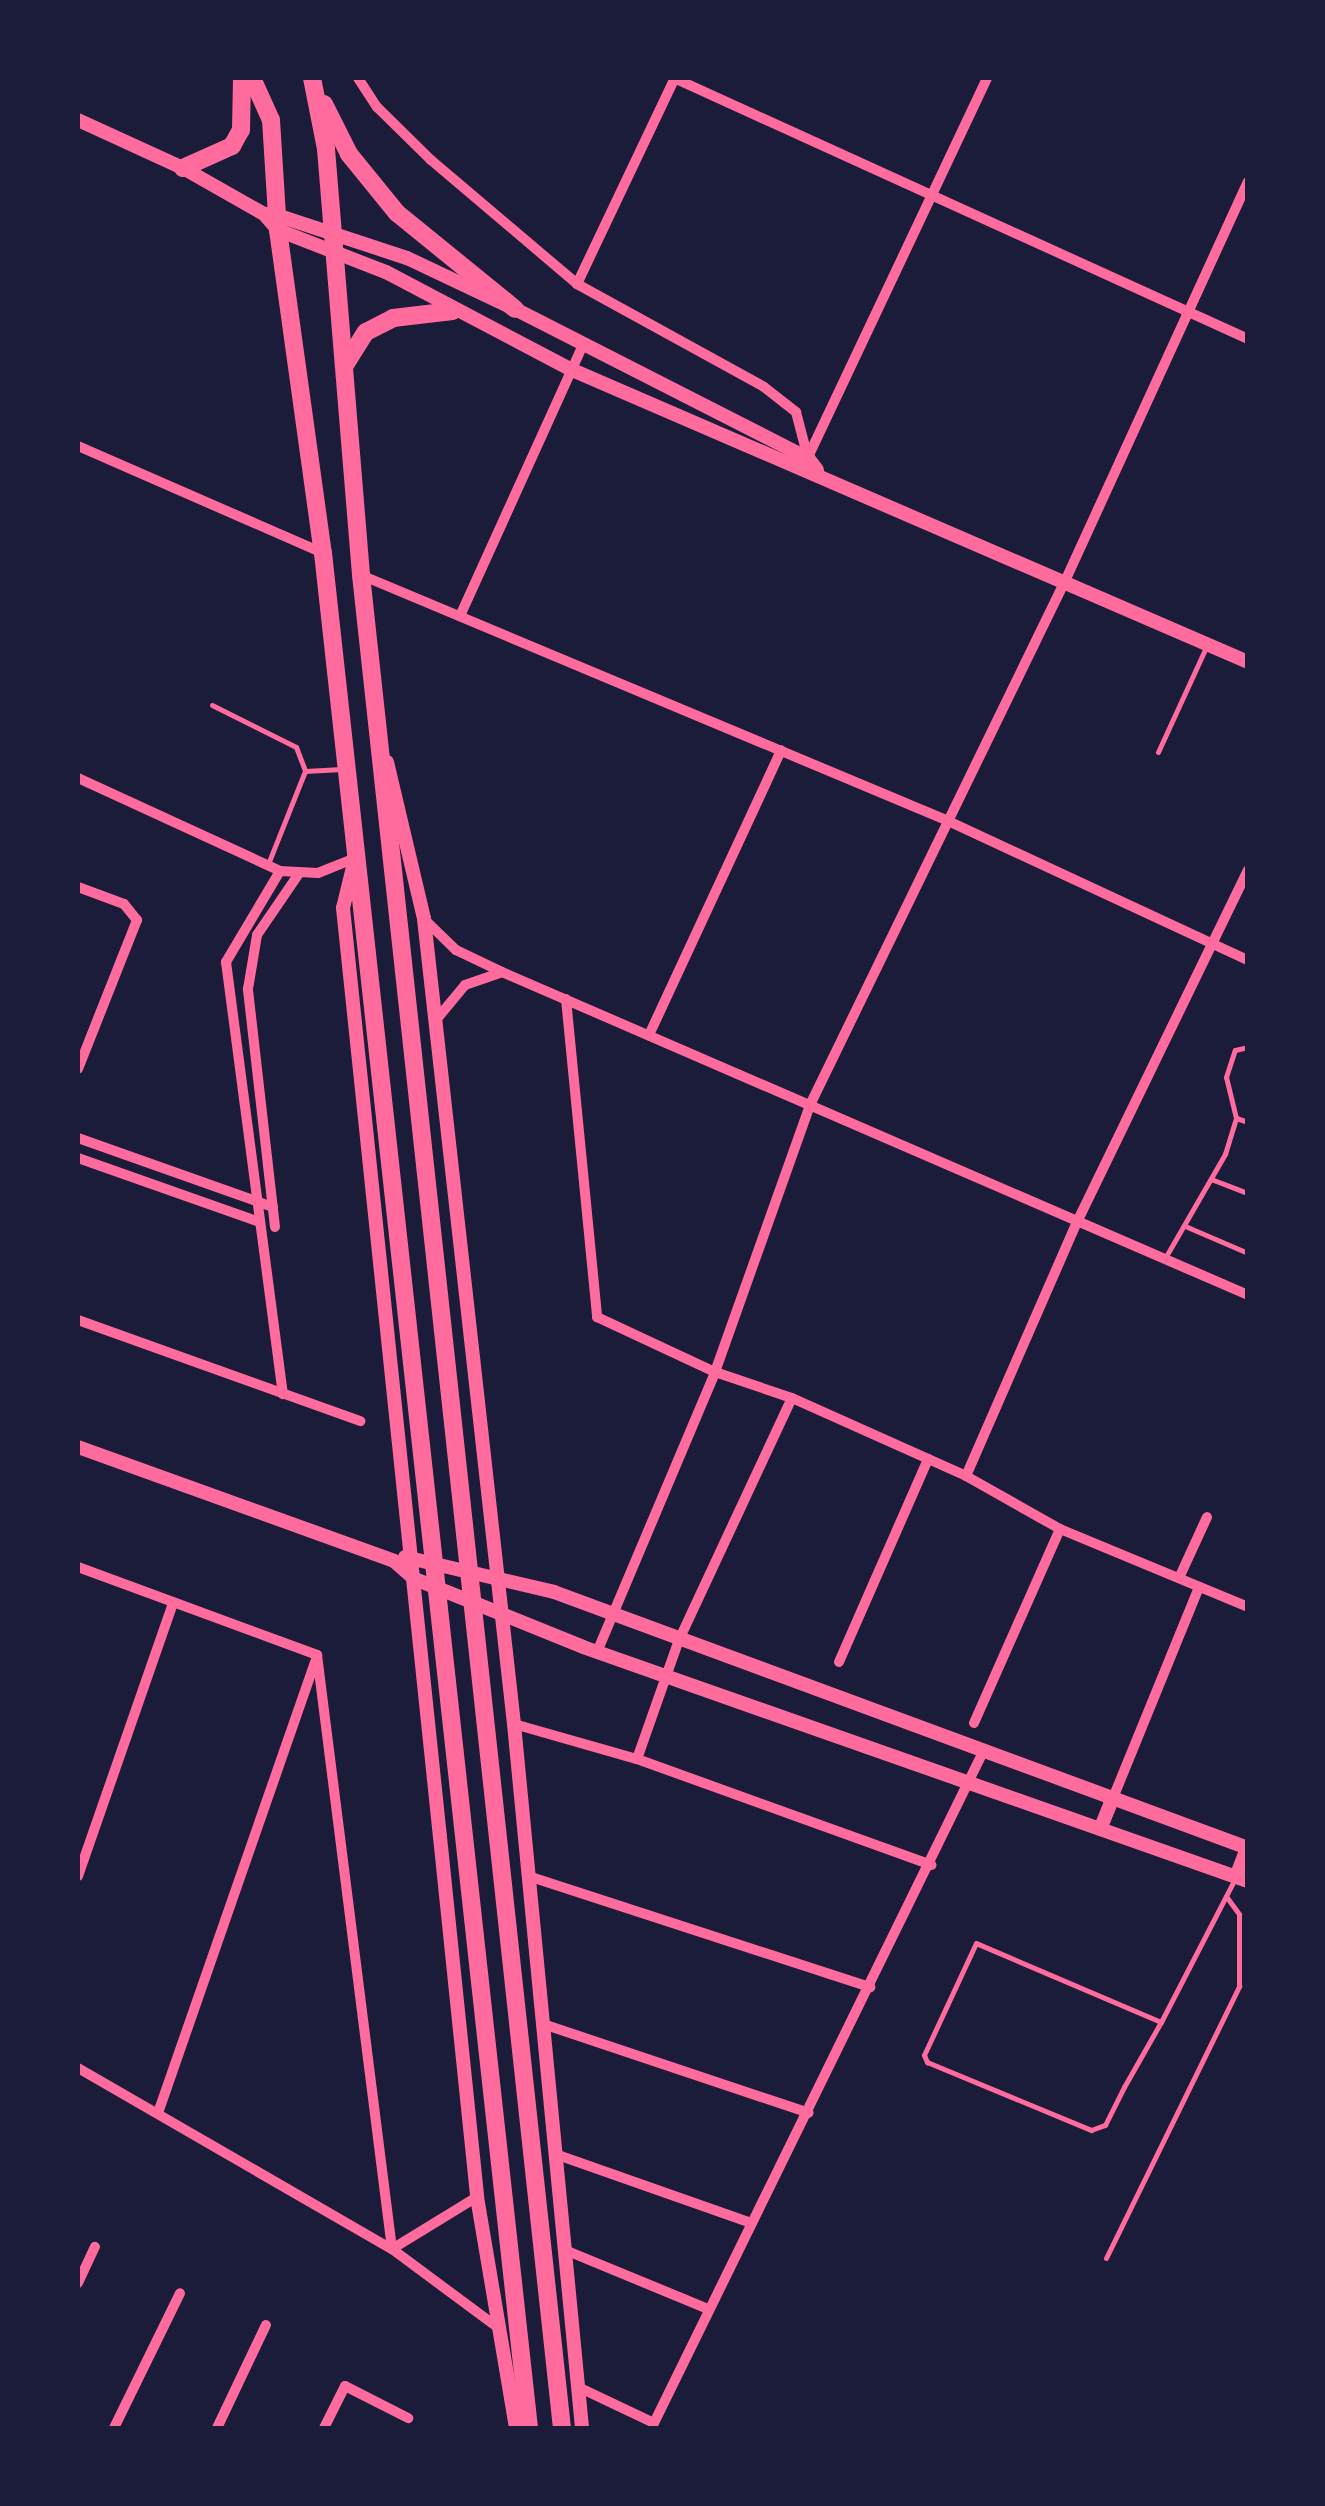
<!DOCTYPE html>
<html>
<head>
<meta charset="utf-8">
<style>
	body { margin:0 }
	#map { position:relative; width:1325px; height:2506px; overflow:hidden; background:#1b1b3a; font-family:"Sofia Sans Condensed",sans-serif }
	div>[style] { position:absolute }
	.service>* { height:5px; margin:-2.5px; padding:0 2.5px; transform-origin:2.5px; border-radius:2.5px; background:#ff6b9d }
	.minor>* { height:10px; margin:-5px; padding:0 5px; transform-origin:5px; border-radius:5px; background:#ff6b9d }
	.tertiary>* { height:14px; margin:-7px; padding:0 7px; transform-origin:7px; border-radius:7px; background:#ff6b9d }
	.primary>* { height:18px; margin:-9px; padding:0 9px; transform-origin:9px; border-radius:9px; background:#ff6b9d }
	span { translate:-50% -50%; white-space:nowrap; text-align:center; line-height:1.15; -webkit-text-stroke:9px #1b1b3a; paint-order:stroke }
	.frame { position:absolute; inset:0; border:80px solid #1b1b3a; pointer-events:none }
</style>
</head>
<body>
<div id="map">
	<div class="service">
		<i style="left:212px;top:705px;width:94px;rotate:26.6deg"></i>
		<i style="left:296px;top:747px;width:26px;rotate:69deg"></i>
		<i style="left:305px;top:771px;width:100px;rotate:111.7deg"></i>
		<i style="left:1158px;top:752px;width:115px;rotate:-65.4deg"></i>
		<i style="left:305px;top:771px;width:37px;rotate:-3deg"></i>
		<i style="left:1236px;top:1118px;width:13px;rotate:18deg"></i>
		<i style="left:1211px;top:1179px;width:40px;rotate:21deg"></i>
		<i style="left:1185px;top:1226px;width:69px;rotate:23.2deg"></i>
		<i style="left:1165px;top:1258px;width:120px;rotate:-60deg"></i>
		<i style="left:1225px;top:1154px;width:38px;rotate:-73deg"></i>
		<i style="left:1236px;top:1118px;width:42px;rotate:-103.7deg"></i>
		<i style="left:1226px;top:1077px;width:28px;rotate:-72deg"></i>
		<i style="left:1235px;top:1050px;width:13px;rotate:-13deg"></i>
		<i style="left:1161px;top:2022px;width:201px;rotate:-156.9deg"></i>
		<i style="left:976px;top:1943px;width:123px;rotate:114.9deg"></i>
		<i style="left:924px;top:2055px;width:8px;rotate:67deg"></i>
		<i style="left:927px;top:2062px;width:178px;rotate:22.5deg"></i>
		<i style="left:1091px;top:2130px;width:15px;rotate:-20deg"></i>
		<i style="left:1105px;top:2125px;width:42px;rotate:-63.4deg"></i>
		<i style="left:1124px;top:2087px;width:75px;rotate:-60.4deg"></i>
		<i style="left:1161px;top:2022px;width:163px;rotate:-62.7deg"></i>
		<i style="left:1106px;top:2258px;width:303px;rotate:-63.9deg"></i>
		<i style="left:1239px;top:1986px;width:72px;rotate:-90deg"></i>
		<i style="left:1239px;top:1914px;width:22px;rotate:-126deg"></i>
	</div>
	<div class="minor">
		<i style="left:358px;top:78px;width:35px;rotate:57deg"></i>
		<i style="left:377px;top:107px;width:76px;rotate:44.5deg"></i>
		<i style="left:431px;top:160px;width:192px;rotate:40.3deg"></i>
		<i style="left:577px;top:284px;width:213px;rotate:28.8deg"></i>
		<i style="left:764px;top:387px;width:41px;rotate:38deg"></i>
		<i style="left:796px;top:412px;width:48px;rotate:75.4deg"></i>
		<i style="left:674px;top:78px;width:631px;rotate:24.45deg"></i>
		<i style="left:577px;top:284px;width:228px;rotate:-64.6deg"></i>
		<i style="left:78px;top:446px;width:267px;rotate:23.6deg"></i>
		<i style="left:808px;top:457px;width:419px;rotate:-64.7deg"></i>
		<i style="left:361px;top:575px;width:634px;rotate:22.72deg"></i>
		<i style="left:946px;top:820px;width:333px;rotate:24.9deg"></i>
		<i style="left:460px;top:616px;width:300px;rotate:-65.6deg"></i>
		<i style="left:78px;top:778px;width:222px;rotate:24.7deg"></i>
		<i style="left:280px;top:871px;width:38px;rotate:3deg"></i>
		<i style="left:318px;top:873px;width:40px;rotate:-22deg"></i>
		<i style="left:280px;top:871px;width:106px;rotate:120.7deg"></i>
		<i style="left:226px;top:962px;width:436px;rotate:82.5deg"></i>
		<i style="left:78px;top:887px;width:49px;rotate:20.3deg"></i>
		<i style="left:124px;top:904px;width:21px;rotate:51deg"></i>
		<i style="left:137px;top:920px;width:160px;rotate:111.6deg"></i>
		<i style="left:424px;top:919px;width:45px;rotate:44.1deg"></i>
		<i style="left:456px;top:950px;width:51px;rotate:25.6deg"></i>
		<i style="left:502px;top:972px;width:813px;rotate:23.41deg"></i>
		<i style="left:566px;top:999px;width:320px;rotate:84.4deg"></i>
		<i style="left:597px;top:1317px;width:130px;rotate:25deg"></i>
		<i style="left:715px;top:1372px;width:81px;rotate:18.7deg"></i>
		<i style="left:792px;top:1398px;width:191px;rotate:24.1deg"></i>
		<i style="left:966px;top:1476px;width:108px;rotate:29.4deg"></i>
		<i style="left:1060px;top:1529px;width:204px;rotate:22.5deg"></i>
		<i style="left:436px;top:1020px;width:45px;rotate:-50.4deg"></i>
		<i style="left:465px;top:985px;width:39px;rotate:-19deg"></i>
		<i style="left:649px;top:1035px;width:314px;rotate:-65.1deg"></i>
		<i style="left:78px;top:1138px;width:207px;rotate:19.5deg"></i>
		<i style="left:78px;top:1158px;width:193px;rotate:19.4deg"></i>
		<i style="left:275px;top:1227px;width:240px;rotate:-96.5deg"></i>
		<i style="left:248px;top:989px;width:55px;rotate:-80.5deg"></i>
		<i style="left:257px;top:935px;width:73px;rotate:-55.7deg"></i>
		<i style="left:78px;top:1320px;width:300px;rotate:19.7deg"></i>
		<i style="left:966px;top:1476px;width:279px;rotate:-66.4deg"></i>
		<i style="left:1078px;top:1220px;width:389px;rotate:-64.1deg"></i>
		<i style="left:78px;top:1567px;width:255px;rotate:20.2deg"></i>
		<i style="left:1179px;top:1578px;width:67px;rotate:-65.3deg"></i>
		<i style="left:597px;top:1652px;width:304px;rotate:-67.1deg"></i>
		<i style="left:715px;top:1372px;width:283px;rotate:-70.4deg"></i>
		<i style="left:810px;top:1105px;width:585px;rotate:-64.05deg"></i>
		<i style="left:1066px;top:579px;width:437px;rotate:-65.4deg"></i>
		<i style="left:317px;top:1655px;width:599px;rotate:82.8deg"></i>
		<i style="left:839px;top:1662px;width:222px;rotate:-66.3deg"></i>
		<i style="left:974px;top:1723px;width:212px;rotate:-66.1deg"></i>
		<i style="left:514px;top:1724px;width:128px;rotate:15.9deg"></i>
		<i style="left:637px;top:1759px;width:313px;rotate:19.8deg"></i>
		<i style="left:637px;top:1759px;width:126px;rotate:-70.6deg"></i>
		<i style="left:679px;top:1640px;width:267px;rotate:-65deg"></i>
		<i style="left:1113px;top:1798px;width:228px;rotate:-67.8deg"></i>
		<i style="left:78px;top:1876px;width:289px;rotate:-70.8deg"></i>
		<i style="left:528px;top:1876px;width:360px;rotate:18deg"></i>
		<i style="left:543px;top:2024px;width:280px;rotate:18.5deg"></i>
		<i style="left:78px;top:2068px;width:362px;rotate:30deg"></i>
		<i style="left:392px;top:2249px;width:131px;rotate:36.6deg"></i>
		<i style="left:158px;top:2113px;width:478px;rotate:-70.8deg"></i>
		<i style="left:555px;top:2154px;width:208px;rotate:19.4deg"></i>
		<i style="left:392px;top:2249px;width:100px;rotate:-31.5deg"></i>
		<i style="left:565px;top:2250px;width:155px;rotate:22.4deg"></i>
		<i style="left:78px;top:2283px;width:40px;rotate:-65deg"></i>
		<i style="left:578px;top:2387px;width:84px;rotate:25.3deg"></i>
		<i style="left:654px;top:2423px;width:750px;rotate:-63.88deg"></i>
		<i style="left:114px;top:2428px;width:150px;rotate:-63.9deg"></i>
		<i style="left:217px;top:2428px;width:114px;rotate:-64.6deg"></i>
		<i style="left:324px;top:2428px;width:47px;rotate:-63.4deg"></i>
		<i style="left:345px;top:2386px;width:71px;rotate:26.9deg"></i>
	</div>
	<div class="tertiary">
		<i style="left:78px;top:120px;width:115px;rotate:24.6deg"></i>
		<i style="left:183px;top:168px;width:93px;rotate:29.6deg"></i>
		<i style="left:264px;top:214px;width:21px;rotate:49deg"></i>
		<i style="left:278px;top:230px;width:116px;rotate:21.3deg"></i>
		<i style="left:386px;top:272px;width:208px;rotate:27.8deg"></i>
		<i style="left:570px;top:369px;width:739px;rotate:23.37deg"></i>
		<i style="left:270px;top:213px;width:144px;rotate:18.2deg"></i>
		<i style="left:407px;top:258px;width:119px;rotate:25.3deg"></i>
		<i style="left:515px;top:309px;width:329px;rotate:27deg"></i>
		<i style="left:808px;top:458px;width:15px;rotate:53deg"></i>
		<i style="left:387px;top:762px;width:161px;rotate:76.7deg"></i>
		<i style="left:424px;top:919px;width:810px;rotate:83.62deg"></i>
		<i style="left:514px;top:1724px;width:707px;rotate:84.48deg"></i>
		<i style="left:354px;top:863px;width:46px;rotate:103.7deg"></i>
		<i style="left:343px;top:908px;width:934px;rotate:84.04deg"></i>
		<i style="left:440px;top:1837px;width:362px;rotate:84.1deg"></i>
		<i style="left:477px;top:2197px;width:234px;rotate:80.4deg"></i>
		<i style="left:78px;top:1447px;width:336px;rotate:19.8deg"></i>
		<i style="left:394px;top:1561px;width:28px;rotate:41deg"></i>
		<i style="left:415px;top:1579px;width:181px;rotate:22deg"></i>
		<i style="left:583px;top:1647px;width:705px;rotate:19.39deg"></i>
		<i style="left:405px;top:1557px;width:153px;rotate:13.2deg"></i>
		<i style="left:554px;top:1592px;width:740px;rotate:20.25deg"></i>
		<i style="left:1101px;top:1827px;width:31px;rotate:-68deg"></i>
		<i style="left:1236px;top:1877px;width:31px;rotate:-69deg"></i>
	</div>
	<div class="primary">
		<i style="left:252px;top:78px;width:46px;rotate:65.7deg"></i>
		<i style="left:271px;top:120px;width:110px;rotate:86.4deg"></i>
		<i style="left:278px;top:230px;width:326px;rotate:82.1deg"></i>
		<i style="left:323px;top:553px;width:1886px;rotate:83.73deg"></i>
		<i style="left:312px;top:78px;width:72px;rotate:78.8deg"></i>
		<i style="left:326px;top:149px;width:427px;rotate:85.3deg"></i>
		<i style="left:361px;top:575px;width:1864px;rotate:83.81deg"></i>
		<i style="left:324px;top:104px;width:56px;rotate:63.4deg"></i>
		<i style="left:349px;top:154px;width:76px;rotate:50.9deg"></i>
		<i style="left:397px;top:213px;width:152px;rotate:39.1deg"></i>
		<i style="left:183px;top:168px;width:54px;rotate:-24.2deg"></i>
		<i style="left:232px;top:146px;width:18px;rotate:-61deg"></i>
		<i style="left:241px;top:130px;width:52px;rotate:-88.9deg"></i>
		<i style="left:345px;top:365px;width:39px;rotate:-58deg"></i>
		<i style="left:366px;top:332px;width:30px;rotate:-27deg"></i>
		<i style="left:393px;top:318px;width:60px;rotate:-6.7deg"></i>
	</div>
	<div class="frame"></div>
</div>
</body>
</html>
